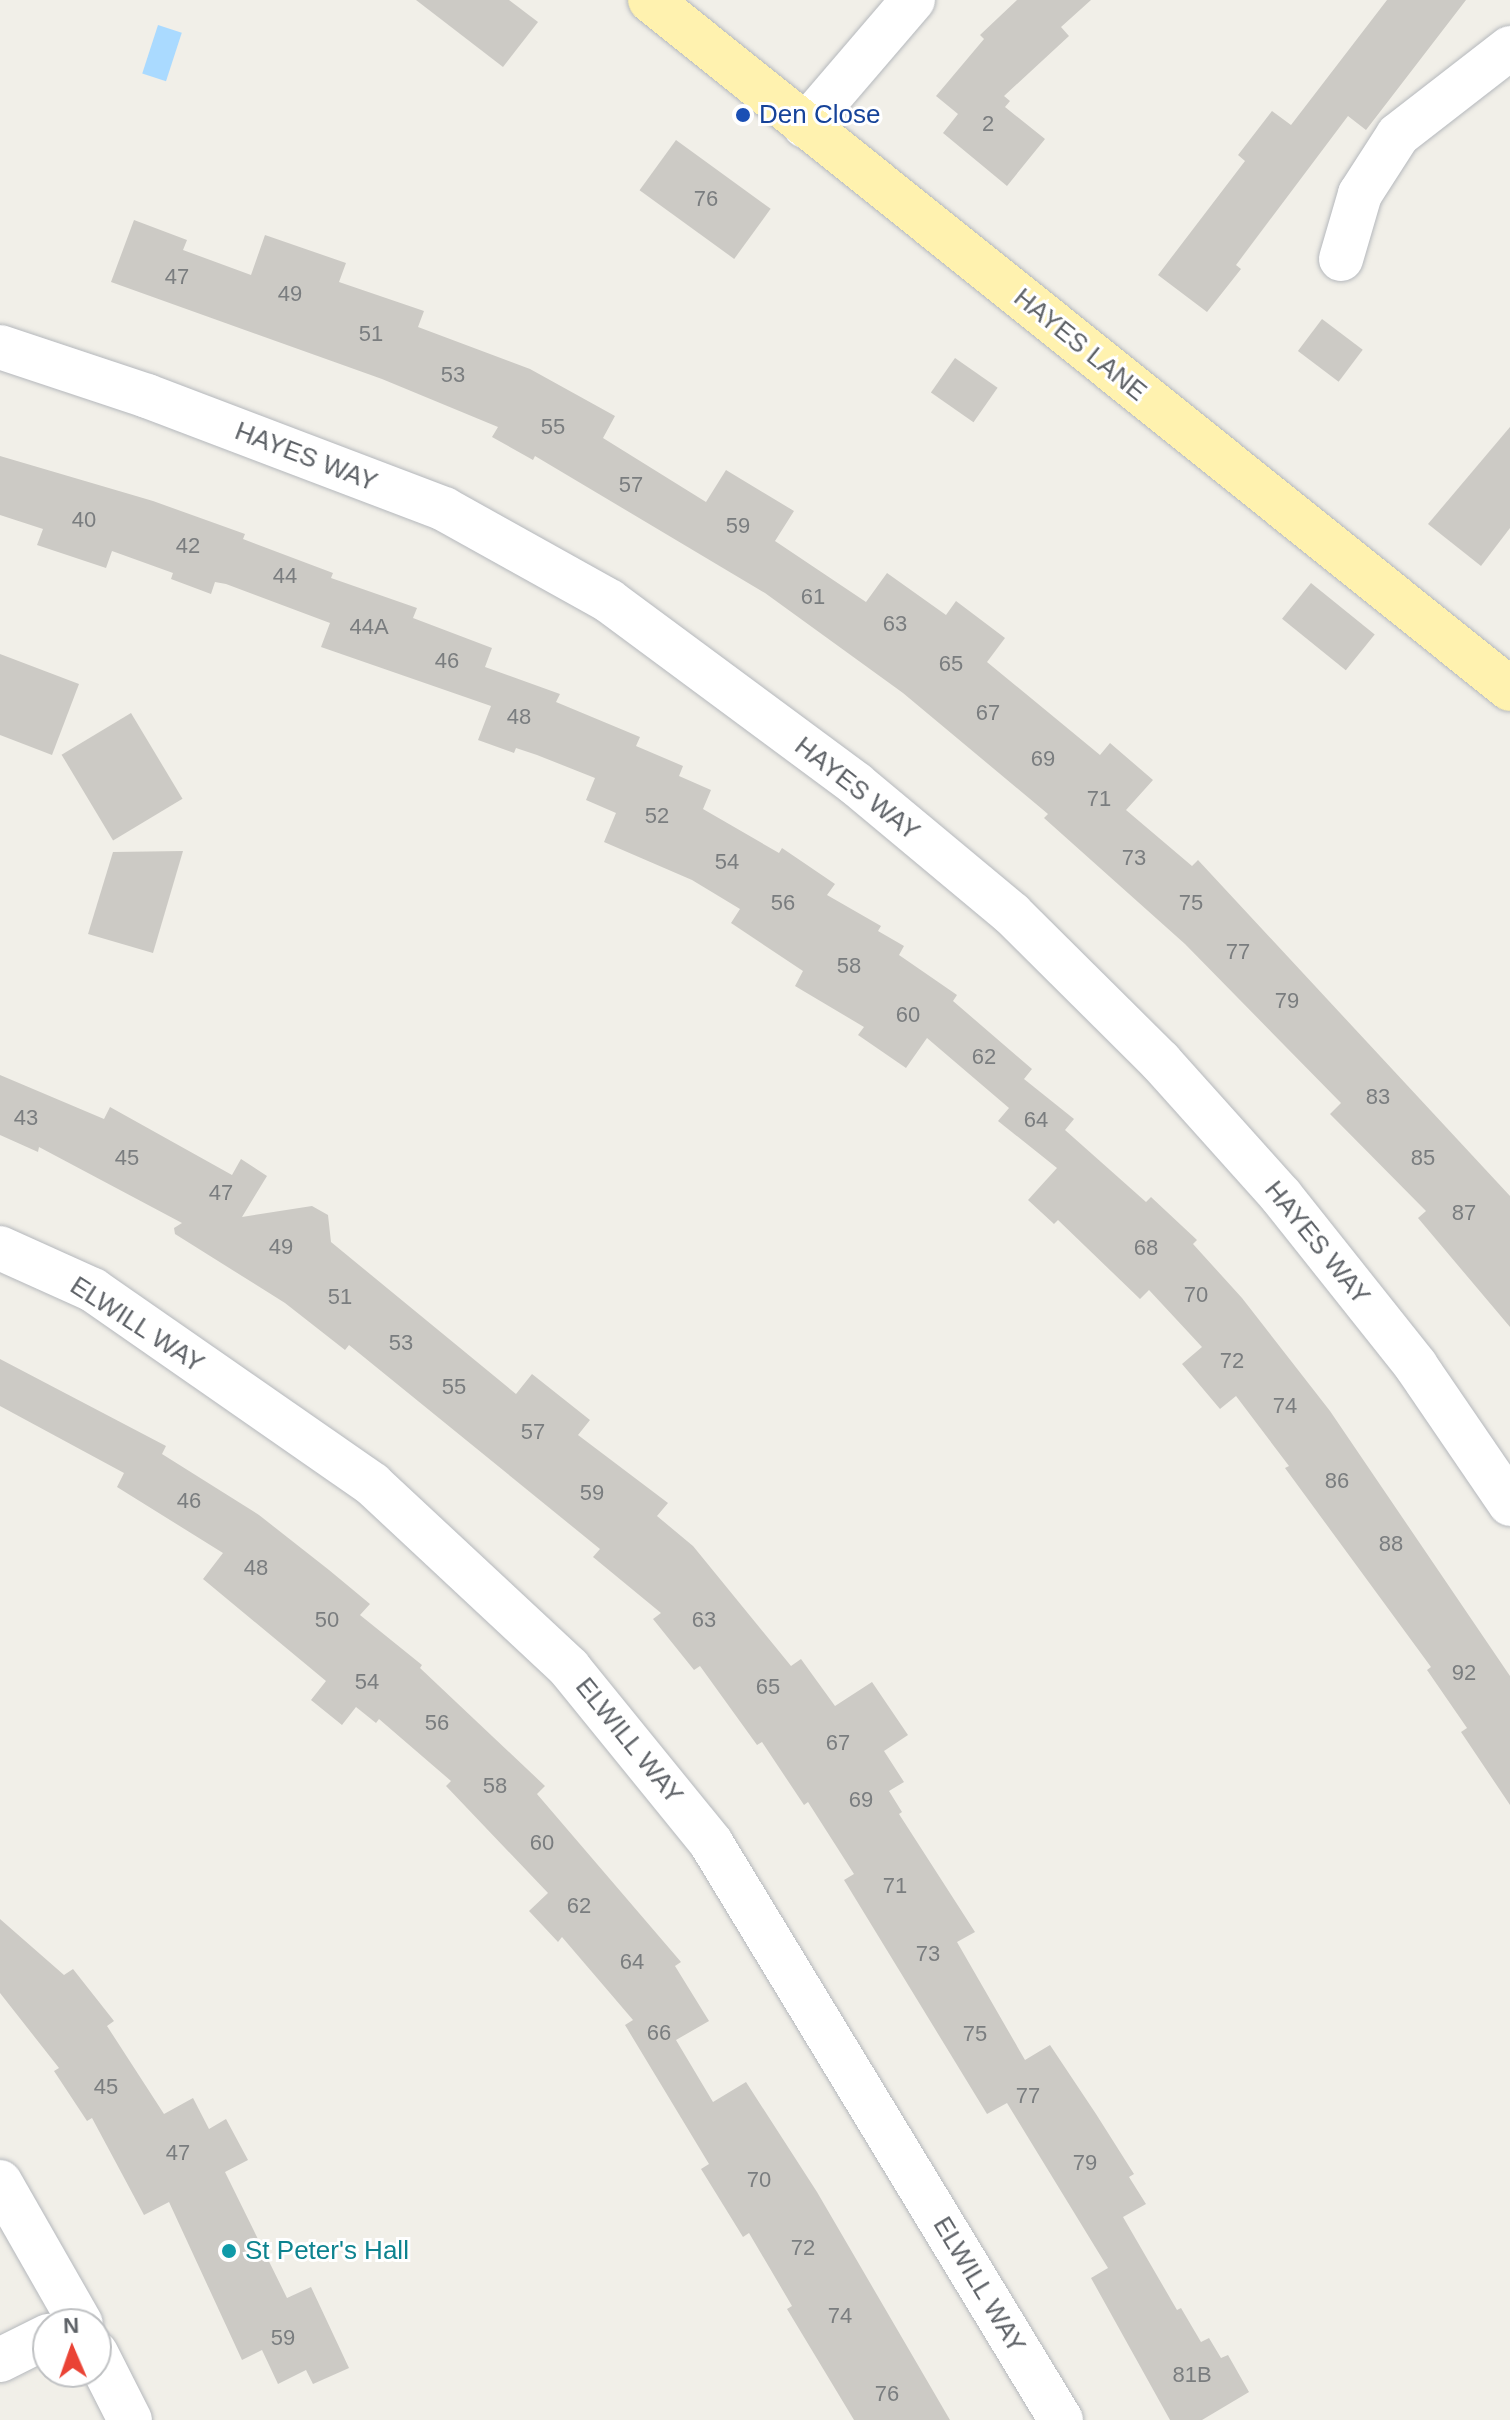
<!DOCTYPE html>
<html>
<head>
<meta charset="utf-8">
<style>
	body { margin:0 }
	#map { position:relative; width:1510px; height:2420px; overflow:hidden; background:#f1efe8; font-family:Helvetica,sans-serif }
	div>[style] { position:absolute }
	.water>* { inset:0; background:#aadaff; transform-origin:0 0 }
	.building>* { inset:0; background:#cccac5; transform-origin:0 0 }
	.roads { filter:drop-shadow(0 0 2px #b5b8bc) drop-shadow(0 0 2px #b5b8bc) }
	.minor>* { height:44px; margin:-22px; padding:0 22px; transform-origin:22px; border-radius:22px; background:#fff }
	.major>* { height:44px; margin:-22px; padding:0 22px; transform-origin:22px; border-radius:22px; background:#fff2af }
	.dots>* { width:22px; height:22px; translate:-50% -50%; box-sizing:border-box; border:4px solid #fff; border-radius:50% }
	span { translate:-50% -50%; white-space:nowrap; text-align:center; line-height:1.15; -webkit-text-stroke:6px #fff; paint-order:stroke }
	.number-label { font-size:22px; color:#7a7d7f }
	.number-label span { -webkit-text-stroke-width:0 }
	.transit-label { font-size:26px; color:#164399 }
	.left { translate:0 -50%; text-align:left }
	.street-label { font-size:26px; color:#5f6368 }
	.culture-label { font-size:26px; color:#0d838f }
	.north { position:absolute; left:32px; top:2308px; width:80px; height:80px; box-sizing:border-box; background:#fff; border:2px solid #bfc1c3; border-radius:50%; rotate:358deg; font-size:22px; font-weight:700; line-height:32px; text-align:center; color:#5f6368 }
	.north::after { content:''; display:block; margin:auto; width:28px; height:36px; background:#ea4335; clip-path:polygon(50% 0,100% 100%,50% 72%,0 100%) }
</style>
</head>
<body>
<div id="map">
	<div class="water">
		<i style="left:158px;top:25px;width:25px;height:51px;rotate:18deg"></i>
	</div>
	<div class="building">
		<i style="clip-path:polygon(416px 0,509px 0,538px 22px,503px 67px)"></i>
		<i style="clip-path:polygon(1017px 0,1091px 0,1061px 27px,1069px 36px,1004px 96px,1010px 101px,1005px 107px,1045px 139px,1007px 186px,943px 133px,958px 114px,936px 96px,984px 39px,980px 35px)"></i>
		<i style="clip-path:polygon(1387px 0,1466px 0,1366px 130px,1348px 116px,1236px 265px,1241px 269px,1207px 312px,1158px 275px,1245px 161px,1238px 155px,1272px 111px,1291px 125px)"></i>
		<i style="left:676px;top:140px;width:117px;height:62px;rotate:36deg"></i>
		<i style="clip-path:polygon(134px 220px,187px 240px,183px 250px,251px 275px,265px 235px,346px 263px,339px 282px,424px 311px,418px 327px,530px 369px,615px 416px,603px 438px,706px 502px,726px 470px,794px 511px,775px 541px,866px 602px,887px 573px,946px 615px,956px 601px,1005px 638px,987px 662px,1100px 755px,1110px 743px,1153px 780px,1126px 810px,1192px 866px,1198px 860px,1510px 1196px,1510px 1327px,1418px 1218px,1426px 1211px,1330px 1114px,1341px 1103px,1185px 944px,1044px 818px,1048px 814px,903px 693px,765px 593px,535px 456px,533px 460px,492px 437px,498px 427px,382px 379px,111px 282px)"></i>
		<i style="left:1322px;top:319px;width:51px;height:40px;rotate:37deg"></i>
		<i style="left:955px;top:358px;width:52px;height:42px;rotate:35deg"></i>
		<i style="clip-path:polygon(1510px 427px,1510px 528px,1481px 566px,1428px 524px)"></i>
		<i style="clip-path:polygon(0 456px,153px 501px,245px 534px,243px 539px,333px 573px,331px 578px,417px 608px,413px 618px,492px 648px,485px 667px,560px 694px,556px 702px,640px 737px,636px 746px,683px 766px,679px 776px,711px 790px,703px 809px,779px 853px,782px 848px,835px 884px,827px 895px,881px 926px,878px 931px,904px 946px,899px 955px,957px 995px,953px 1001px,1032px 1069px,1024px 1079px,1074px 1119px,1065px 1130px,1146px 1202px,1151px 1197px,1197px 1240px,1193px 1244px,1242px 1298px,1330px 1411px,1510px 1676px,1510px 1805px,1461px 1732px,1467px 1728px,1427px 1670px,1431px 1667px,1285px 1468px,1289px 1466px,1236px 1396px,1220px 1409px,1182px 1364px,1202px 1347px,1149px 1290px,1140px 1299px,1058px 1220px,1054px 1224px,1028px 1200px,1057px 1168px,998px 1121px,1009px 1108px,927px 1038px,906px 1068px,858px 1035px,864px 1027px,795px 986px,803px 971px,731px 923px,740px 909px,692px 880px,604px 842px,616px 813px,586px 800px,595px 778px,537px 755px,516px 748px,514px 753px,478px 740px,491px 706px,321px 647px,330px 623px,226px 584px,215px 582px,211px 594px,171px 579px,173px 573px,112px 551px,106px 568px,37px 545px,43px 529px,0 515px)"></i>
		<i style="left:1311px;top:583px;width:82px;height:46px;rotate:39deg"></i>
		<i style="clip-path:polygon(0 654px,79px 684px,52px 755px,0 735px)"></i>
		<i style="left:131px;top:713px;width:100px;height:81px;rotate:59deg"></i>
		<i style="clip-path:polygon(183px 851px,153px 953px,88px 934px,113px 852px)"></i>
		<i style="clip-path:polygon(0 1075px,104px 1119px,110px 1107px,232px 1175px,241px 1159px,267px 1176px,242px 1217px,312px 1206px,328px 1215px,331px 1242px,516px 1394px,532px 1374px,590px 1420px,578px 1435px,668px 1503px,657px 1516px,693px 1546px,791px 1666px,801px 1659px,835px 1706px,872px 1682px,908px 1735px,884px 1751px,904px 1782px,889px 1791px,902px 1812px,899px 1814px,975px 1932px,957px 1942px,1025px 2060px,1050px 2045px,1096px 2114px,1134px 2174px,1129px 2177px,1146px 2204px,1123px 2217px,1177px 2310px,1181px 2308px,1201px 2342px,1209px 2338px,1221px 2358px,1228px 2355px,1249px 2392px,1202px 2420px,1170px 2420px,1091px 2278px,1108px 2268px,1007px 2103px,987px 2114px,844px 1880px,854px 1874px,808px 1802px,804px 1805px,762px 1742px,757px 1745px,700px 1666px,694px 1670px,653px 1619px,661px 1613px,593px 1557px,600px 1549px,349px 1345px,345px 1350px,285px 1303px,175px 1234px,174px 1228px,182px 1223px,39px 1147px,38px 1152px,0 1135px)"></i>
		<i style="clip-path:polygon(0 1359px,166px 1446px,162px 1454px,259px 1515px,329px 1570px,370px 1604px,360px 1615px,422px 1665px,420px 1668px,545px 1786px,537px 1794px,681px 1962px,675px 1966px,709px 2021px,676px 2040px,713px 2102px,746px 2082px,817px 2192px,950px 2420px,854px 2420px,787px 2309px,792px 2306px,749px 2233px,743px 2237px,701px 2169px,709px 2164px,625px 2025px,633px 2020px,562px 1937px,558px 1942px,529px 1911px,548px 1893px,446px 1786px,451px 1781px,379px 1719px,376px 1723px,356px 1707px,342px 1725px,311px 1700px,326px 1681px,203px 1579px,223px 1553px,117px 1487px,124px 1473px,0 1406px)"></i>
		<i style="clip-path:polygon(0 1919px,64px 1975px,73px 1969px,114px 2021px,107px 2026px,164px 2114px,193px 2098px,209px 2129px,226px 2119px,248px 2160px,225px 2172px,287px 2298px,311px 2287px,349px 2368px,313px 2384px,306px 2370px,278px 2384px,262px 2350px,242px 2360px,169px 2202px,144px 2215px,92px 2118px,87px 2121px,54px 2071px,59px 2068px,0 1993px)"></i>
	</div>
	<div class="roads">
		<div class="minor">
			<i style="left:805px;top:126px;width:166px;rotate:-49.4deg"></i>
			<i style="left:1341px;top:259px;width:68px;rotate:-73.7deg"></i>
			<i style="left:1360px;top:194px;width:70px;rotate:-57.2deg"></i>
			<i style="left:1398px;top:135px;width:142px;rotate:-37.8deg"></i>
			<i style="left:0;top:347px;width:155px;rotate:18.4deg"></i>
			<i style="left:147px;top:396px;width:318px;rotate:20.8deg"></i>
			<i style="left:444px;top:509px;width:189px;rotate:29.1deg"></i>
			<i style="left:609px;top:601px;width:307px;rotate:36.5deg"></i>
			<i style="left:856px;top:784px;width:203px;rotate:39.8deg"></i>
			<i style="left:1012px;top:914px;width:209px;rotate:44.8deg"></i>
			<i style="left:1160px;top:1061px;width:181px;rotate:48.1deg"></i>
			<i style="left:1281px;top:1196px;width:217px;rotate:51.5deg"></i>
			<i style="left:1416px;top:1366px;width:167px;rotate:55.7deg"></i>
			<i style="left:0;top:1248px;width:102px;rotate:24.3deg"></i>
			<i style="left:93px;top:1290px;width:340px;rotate:34.8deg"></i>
			<i style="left:372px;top:1484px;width:270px;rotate:43deg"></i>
			<i style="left:569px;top:1668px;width:225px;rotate:50.9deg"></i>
			<i style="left:711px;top:1843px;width:675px;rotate:58.76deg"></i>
			<i style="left:0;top:2182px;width:163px;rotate:60.3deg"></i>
			<i style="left:96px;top:2353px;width:75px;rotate:63.1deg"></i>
			<i style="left:0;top:2360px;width:54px;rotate:-26.6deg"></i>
		</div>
		<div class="major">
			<i style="left:650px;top:0;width:1102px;rotate:38.7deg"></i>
		</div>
	</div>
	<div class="dots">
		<i style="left:743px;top:115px;background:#1a4fb4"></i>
		<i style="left:229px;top:2251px;background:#0f9aa8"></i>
	</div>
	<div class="number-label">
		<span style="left:988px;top:124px">2</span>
		<span style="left:706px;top:199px">76</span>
		<span style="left:177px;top:277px">47</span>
		<span style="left:290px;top:294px">49</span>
		<span style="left:371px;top:334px">51</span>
		<span style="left:453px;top:375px">53</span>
		<span style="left:553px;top:427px">55</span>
		<span style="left:631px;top:485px">57</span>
		<span style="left:84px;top:520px">40</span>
		<span style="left:738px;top:526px">59</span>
		<span style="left:188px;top:546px">42</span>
		<span style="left:285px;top:576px">44</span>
		<span style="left:813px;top:597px">61</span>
		<span style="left:895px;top:624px">63</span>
		<span style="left:369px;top:627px">44A</span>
		<span style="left:447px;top:661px">46</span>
		<span style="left:951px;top:664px">65</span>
		<span style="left:988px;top:713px">67</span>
		<span style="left:519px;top:717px">48</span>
		<span style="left:1043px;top:759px">69</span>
		<span style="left:1099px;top:799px">71</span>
		<span style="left:657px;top:816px">52</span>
		<span style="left:1134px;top:858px">73</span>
		<span style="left:727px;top:862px">54</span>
		<span style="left:783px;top:903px">56</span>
		<span style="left:1191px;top:903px">75</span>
		<span style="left:1238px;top:952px">77</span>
		<span style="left:849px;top:966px">58</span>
		<span style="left:1287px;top:1001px">79</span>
		<span style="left:908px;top:1015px">60</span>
		<span style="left:984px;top:1057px">62</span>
		<span style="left:1378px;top:1097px">83</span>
		<span style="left:26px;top:1118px">43</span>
		<span style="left:1036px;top:1120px">64</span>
		<span style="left:127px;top:1158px">45</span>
		<span style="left:1423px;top:1158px">85</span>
		<span style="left:221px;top:1193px">47</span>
		<span style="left:1464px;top:1213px">87</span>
		<span style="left:281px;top:1247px">49</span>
		<span style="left:1146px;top:1248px">68</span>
		<span style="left:1196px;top:1295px">70</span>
		<span style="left:340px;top:1297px">51</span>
		<span style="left:401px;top:1343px">53</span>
		<span style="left:1232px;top:1361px">72</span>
		<span style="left:454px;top:1387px">55</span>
		<span style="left:1285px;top:1406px">74</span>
		<span style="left:533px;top:1432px">57</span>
		<span style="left:1337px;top:1481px">86</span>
		<span style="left:592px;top:1493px">59</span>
		<span style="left:189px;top:1501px">46</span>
		<span style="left:1391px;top:1544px">88</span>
		<span style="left:256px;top:1568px">48</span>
		<span style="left:327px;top:1620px">50</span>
		<span style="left:704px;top:1620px">63</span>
		<span style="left:1464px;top:1673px">92</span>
		<span style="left:367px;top:1682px">54</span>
		<span style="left:768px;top:1687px">65</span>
		<span style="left:437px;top:1723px">56</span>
		<span style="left:838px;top:1743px">67</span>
		<span style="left:495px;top:1786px">58</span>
		<span style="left:861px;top:1800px">69</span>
		<span style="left:542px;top:1843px">60</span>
		<span style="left:895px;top:1886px">71</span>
		<span style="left:579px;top:1906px">62</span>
		<span style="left:928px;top:1954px">73</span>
		<span style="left:632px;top:1962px">64</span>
		<span style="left:659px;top:2033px">66</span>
		<span style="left:975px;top:2034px">75</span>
		<span style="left:106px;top:2087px">45</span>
		<span style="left:1028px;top:2096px">77</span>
		<span style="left:178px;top:2153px">47</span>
		<span style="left:1085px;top:2163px">79</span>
		<span style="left:759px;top:2180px">70</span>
		<span style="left:803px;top:2248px">72</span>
		<span style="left:840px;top:2316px">74</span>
		<span style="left:283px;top:2338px">59</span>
		<span style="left:1192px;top:2375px">81B</span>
		<span style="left:887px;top:2394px">76</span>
	</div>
	<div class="transit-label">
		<span class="left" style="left:759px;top:115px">Den Close</span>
	</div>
	<div class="street-label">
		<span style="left:1080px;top:345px;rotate:39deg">HAYES LANE</span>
		<span style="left:306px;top:457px;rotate:21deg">HAYES WAY</span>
		<span style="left:857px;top:789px;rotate:38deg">HAYES WAY</span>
		<span style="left:1317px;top:1243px;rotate:51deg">HAYES WAY</span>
		<span style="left:137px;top:1325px;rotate:33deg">ELWILL WAY</span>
		<span style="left:629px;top:1741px;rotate:51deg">ELWILL WAY</span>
		<span style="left:979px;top:2285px;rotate:59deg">ELWILL WAY</span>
	</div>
	<div class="culture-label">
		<span class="left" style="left:245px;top:2251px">St Peter's Hall</span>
	</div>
	<div class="north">N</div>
</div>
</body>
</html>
